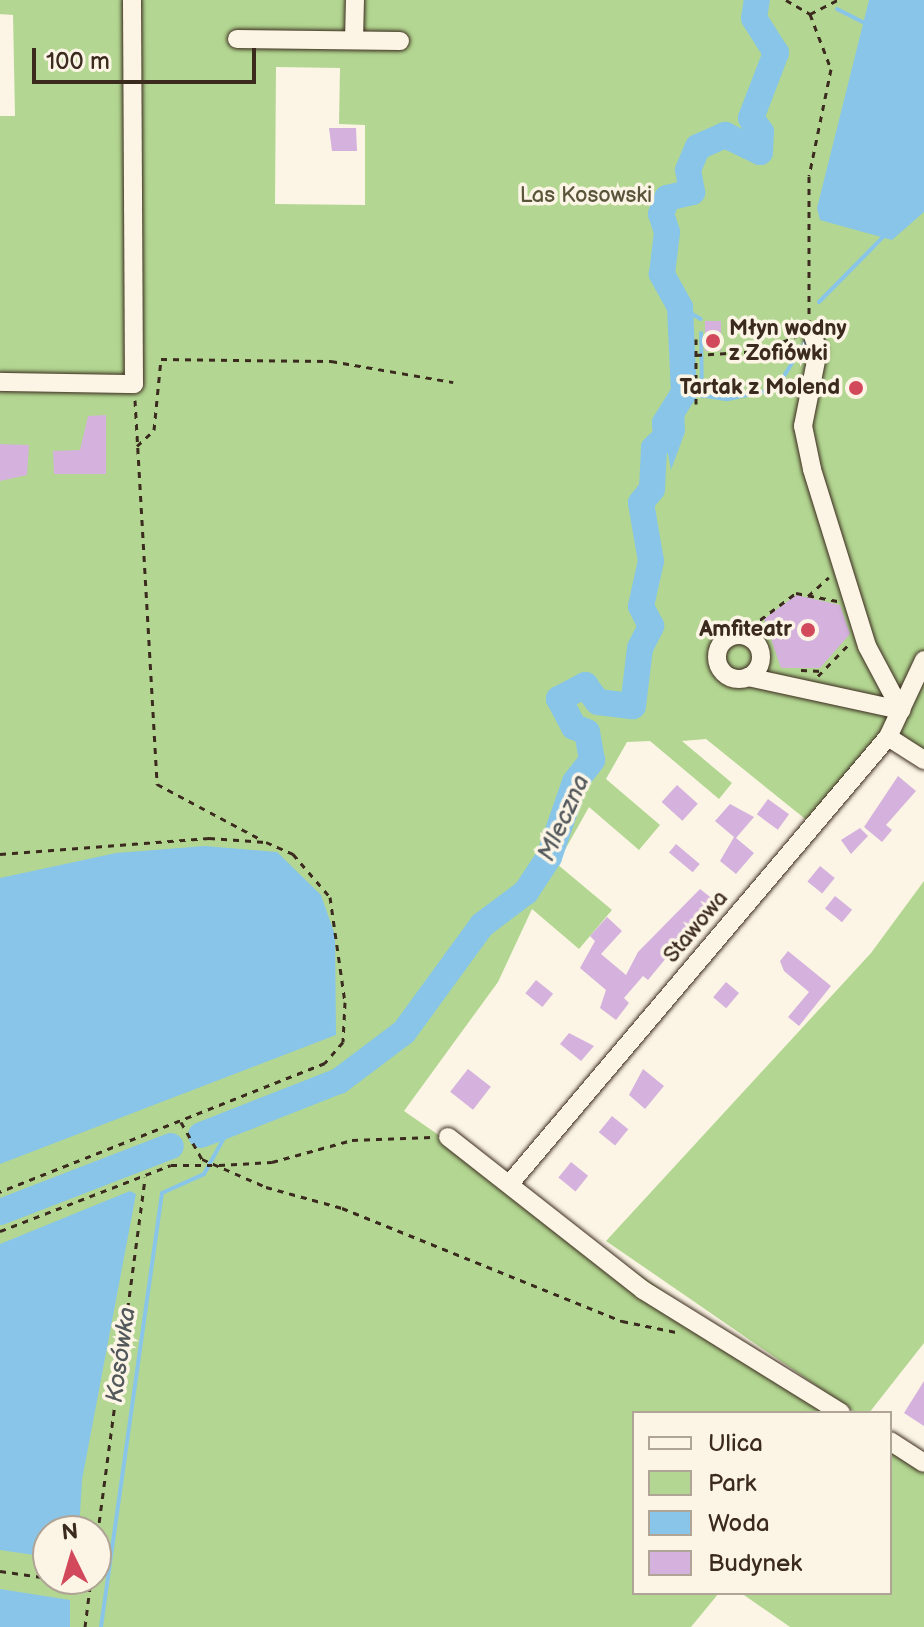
<!DOCTYPE html>
<html>
<head>
<meta charset="utf-8">
<style>
	body { margin:0 }
	#map { position:relative; width:924px; height:1627px; overflow:hidden; background:#fcf5e5; font-family:"Balsamiq Sans",sans-serif }
	div>[style] { position:absolute }
	.green>* { inset:0; background:#b3d792 }
	.water>* { inset:0; background:#88c5e8 }
	.stream>* { height:4px; margin:-2px; padding:0 2px; transform-origin:2px; border-radius:2px; background:#88c5e8 }
	.river>* { height:26px; margin:-13px; padding:0 13px; transform-origin:13px; border-radius:13px; background:#88c5e8 }
	.building>* { inset:0; background:#d4b2dd; transform-origin:0 0 }
	.path>* { height:3px; margin-top:-1.5px; transform-origin:0; background:repeating-linear-gradient(90deg,#3b2a1e 0 6px,transparent 0 12px) }
	.roads { filter:drop-shadow(0 0 2px #3b2a1e) drop-shadow(0 0 2px #3b2a1e) }
	.minor>* { height:18px; margin:-9px; padding:0 9px; transform-origin:9px; border-radius:9px; background:#fcf5e5 }
	.minor>.ring { margin:-9px; padding:0; box-sizing:content-box; background:none; border:18px solid #fcf5e5; border-radius:50% }
	.dots>* { width:22px; height:22px; translate:-50% -50%; box-sizing:border-box; border:4px solid #fcf5e5; border-radius:50% }
	span { translate:-50% -50%; white-space:nowrap; text-align:center; line-height:1.15; -webkit-text-stroke:7px #fcf5e5; paint-order:stroke }
	.park-label { font-size:22px; color:#59553b }
	.poi-label { font-size:22px; color:#3b2a1e; font-weight:700 }
	.left { translate:0 -50%; text-align:left }
	.right { translate:-100% -50%; text-align:right }
	.street-label { font-size:22px; color:#3b2a1e }
	.water-label { font-size:24px; color:#52585b; font-style:italic }
	.legend { position:absolute; left:632px; top:1411px; width:260px; height:184px; box-sizing:border-box; background:#fcf5e5; border:2px solid #afa495; margin:0; padding:10px 14px; list-style:none; font-size:24px; color:#3b2a1e }
	.legend li { display:flex; align-items:center; gap:16px; height:40px }
	.legend b { width:40px; border:2px solid #afa495 }
	.north { position:absolute; left:32px; top:1515px; width:80px; height:80px; box-sizing:border-box; background:#fcf5e5; border:2px solid #afa495; border-radius:50%; rotate:355deg; font-size:22px; font-weight:700; line-height:32px; text-align:center; color:#3b2a1e }
	.north::after { content:''; display:block; margin:auto; width:28px; height:36px; background:#d1495b; clip-path:polygon(50% 0,100% 100%,50% 72%,0 100%) }
	.scale { position:absolute; left:32px; top:48px; width:224px; height:36px; box-sizing:border-box; border:4px solid #3b2a1e; border-top:0; padding-left:10px; font-size:24px; line-height:28px; white-space:nowrap; color:#3b2a1e; -webkit-text-stroke:6px #fcf5e5; paint-order:stroke }
</style>
</head>
<body>
<div id="map">
	<div class="green">
		<i style="clip-path:polygon(evenodd,0 0,924px 0,924px 755px,897px 738px,809px 822px,706px 739px,682px 741px,732px 783px,719px 799px,650px 741px,627px 742px,606px 779px,660px 825px,639px 850px,589px 807px,557px 864px,612px 910px,579px 949px,532px 909px,498px 982px,404px 1111px,839px 1413px,634px 1413px,634px 1593px,719px 1593px,691px 1627px,0 1627px,0 116px,15px 116px,13px 15px,0 14px,0 0,276px 67px,340px 68px,339px 124px,365px 125px,365px 205px,275px 204px,276px 67px,0 0,48px 1531px,96px 1531px,96px 1579px,48px 1579px,48px 1531px)"></i>
		<i style="clip-path:polygon(924px 881px,924px 1343px,869px 1413px,856px 1413px,606px 1241px,871px 953px)"></i>
		<i style="clip-path:polygon(890px 1446px,924px 1468px,924px 1627px,790px 1627px,741px 1593px,890px 1593px)"></i>
	</div>
	<div class="water">
		<i style="clip-path:polygon(869px 0,924px 0,924px 212px,892px 240px,820px 220px,817px 208px)"></i>
		<i style="clip-path:polygon(686px 369px,693px 401px,684px 406px,685px 432px,671px 470px,663px 428px,677px 370px)"></i>
		<i style="clip-path:polygon(205px 846px,277px 852px,321px 895px,335px 935px,336px 1035px,0 1164px,0 878px,116px 853px)"></i>
		<i style="clip-path:polygon(130px 1191px,136px 1194px,82px 1480px,79px 1531px,48px 1531px,48px 1557px,0 1550px,0 1244px)"></i>
		<i style="clip-path:polygon(0 1589px,70px 1600px,70px 1627px,0 1627px)"></i>
	</div>
	<div class="stream">
		<i style="left:837px;top:9px;width:31px;rotate:27deg"></i>
		<i style="left:819px;top:302px;width:91px;rotate:-45.4deg"></i>
		<i style="left:680px;top:307px;width:24px;rotate:30deg"></i>
		<i style="left:701px;top:333px;width:63px;rotate:89.1deg"></i>
		<i style="left:691px;top:394px;width:37px;rotate:8deg"></i>
		<i style="left:728px;top:399px;width:49px;rotate:-11.8deg"></i>
		<i style="left:776px;top:389px;width:55px;rotate:-58.3deg"></i>
		<i style="left:101px;top:1627px;width:438px;rotate:-82deg"></i>
		<i style="left:162px;top:1193px;width:46px;rotate:-24.3deg"></i>
		<i style="left:204px;top:1174px;width:60px;rotate:-60.9deg"></i>
	</div>
	<div class="river">
		<i style="left:201px;top:1135px;width:148px;rotate:-21.4deg"></i>
		<i style="left:339px;top:1081px;width:81px;rotate:-37deg"></i>
		<i style="left:404px;top:1032px;width:132px;rotate:-53.9deg"></i>
		<i style="left:482px;top:925px;width:55px;rotate:-36.9deg"></i>
		<i style="left:526px;top:892px;width:42px;rotate:-56.7deg"></i>
		<i style="left:549px;top:857px;width:79px;rotate:-70.9deg"></i>
		<i style="left:575px;top:782px;width:28px;rotate:-52deg"></i>
		<i style="left:592px;top:760px;width:28px;rotate:-100deg"></i>
		<i style="left:587px;top:732px;width:14px;rotate:-159deg"></i>
		<i style="left:574px;top:727px;width:32px;rotate:-118deg"></i>
		<i style="left:559px;top:699px;width:30px;rotate:-28deg"></i>
		<i style="left:585px;top:685px;width:21px;rotate:53deg"></i>
		<i style="left:598px;top:702px;width:35px;rotate:7deg"></i>
		<i style="left:633px;top:706px;width:58px;rotate:-83.1deg"></i>
		<i style="left:640px;top:648px;width:25px;rotate:-63deg"></i>
		<i style="left:651px;top:626px;width:22px;rotate:-117deg"></i>
		<i style="left:641px;top:606px;width:46px;rotate:-77.5deg"></i>
		<i style="left:651px;top:561px;width:59px;rotate:-99.8deg"></i>
		<i style="left:641px;top:503px;width:18px;rotate:-52deg"></i>
		<i style="left:652px;top:489px;width:41px;rotate:-87.2deg"></i>
		<i style="left:654px;top:448px;width:16px;rotate:-43deg"></i>
		<i style="left:666px;top:437px;width:14px;rotate:-94deg"></i>
		<i style="left:665px;top:423px;width:36px;rotate:-58deg"></i>
		<i style="left:684px;top:393px;width:86px;rotate:-92.7deg"></i>
		<i style="left:680px;top:307px;width:38px;rotate:-119deg"></i>
		<i style="left:662px;top:274px;width:42px;rotate:-83.2deg"></i>
		<i style="left:667px;top:232px;width:19px;rotate:-108deg"></i>
		<i style="left:661px;top:214px;width:17px;rotate:-69deg"></i>
		<i style="left:667px;top:198px;width:26px;rotate:-13deg"></i>
		<i style="left:692px;top:192px;width:22px;rotate:-100deg"></i>
		<i style="left:688px;top:170px;width:25px;rotate:-67deg"></i>
		<i style="left:698px;top:147px;width:30px;rotate:-24deg"></i>
		<i style="left:725px;top:135px;width:39px;rotate:26deg"></i>
		<i style="left:760px;top:152px;width:20px;rotate:-87deg"></i>
		<i style="left:761px;top:132px;width:17px;rotate:-126deg"></i>
		<i style="left:751px;top:118px;width:70px;rotate:-69deg"></i>
		<i style="left:776px;top:53px;width:41px;rotate:-122.2deg"></i>
		<i style="left:754px;top:18px;width:18px;rotate:-81deg"></i>
		<i style="left:0;top:1212px;width:183px;rotate:-21.1deg"></i>
	</div>
	<div class="building">
		<i style="clip-path:polygon(329px 128px,356px 128px,357px 151px,332px 151px)"></i>
		<i style="left:705px;top:321px;width:16px;height:30px"></i>
		<i style="clip-path:polygon(106px 415px,106px 474px,54px 474px,53px 451px,80px 450px,88px 416px)"></i>
		<i style="clip-path:polygon(0 444px,29px 445px,27px 475px,0 481px)"></i>
		<i style="clip-path:polygon(796px 595px,840px 605px,850px 634px,820px 668px,781px 668px,764px 619px)"></i>
		<i style="clip-path:polygon(898px 776px,916px 791px,886px 825px,892px 830px,882px 842px,864px 827px)"></i>
		<i style="left:677px;top:785px;width:28px;height:23px;rotate:42deg"></i>
		<i style="left:768px;top:799px;width:26px;height:19px;rotate:36deg"></i>
		<i style="clip-path:polygon(730px 804px,754px 817px,736px 838px,754px 853px,736px 874px,720px 861px,734px 837px,715px 821px)"></i>
		<i style="clip-path:polygon(860px 828px,868px 836px,851px 854px,841px 840px)"></i>
		<i style="left:676px;top:844px;width:31px;height:11px;rotate:40deg"></i>
		<i style="left:820px;top:866px;width:19px;height:20px;rotate:39deg"></i>
		<i style="clip-path:polygon(700px 889px,714px 900px,648px 980px,643px 976px,624px 998px,629px 1003px,616px 1020px,600px 1008px,606px 990px,580px 968px,595px 941px,590px 936px,607px 917px,622px 931px,601px 954px,626px 975px,638px 952px)"></i>
		<i style="left:835px;top:896px;width:22px;height:16px;rotate:39deg"></i>
		<i style="clip-path:polygon(788px 951px,831px 986px,799px 1026px,788px 1017px,809px 992px,784px 971px,780px 961px)"></i>
		<i style="left:536px;top:980px;width:22px;height:17px;rotate:39deg"></i>
		<i style="left:726px;top:982px;width:17px;height:20px;rotate:40deg"></i>
		<i style="clip-path:polygon(569px 1033px,594px 1046px,581px 1061px,560px 1044px)"></i>
		<i style="left:468px;top:1069px;width:29px;height:29px;rotate:38deg"></i>
		<i style="clip-path:polygon(643px 1069px,664px 1086px,645px 1109px,629px 1095px)"></i>
		<i style="left:612px;top:1116px;width:21px;height:21px;rotate:39deg"></i>
		<i style="left:571px;top:1162px;width:22px;height:20px;rotate:39deg"></i>
		<i style="clip-path:polygon(924px 1381px,924px 1426px,904px 1413px)"></i>
	</div>
	<div class="path">
		<i style="left:786px;top:0;width:28px;rotate:30deg"></i>
		<i style="left:810px;top:14px;width:59px;rotate:69.1deg"></i>
		<i style="left:831px;top:69px;width:109px;rotate:101.6deg"></i>
		<i style="left:809px;top:176px;width:145px;rotate:90deg"></i>
		<i style="left:810px;top:14px;width:31px;rotate:-27deg"></i>
		<i style="left:696px;top:339px;width:65px;rotate:90deg"></i>
		<i style="left:696px;top:355px;width:64px;rotate:-3.6deg"></i>
		<i style="left:760px;top:351px;width:40px;rotate:-22deg"></i>
		<i style="left:135px;top:400px;width:385px;rotate:86.7deg"></i>
		<i style="left:157px;top:784px;width:119px;rotate:28.1deg"></i>
		<i style="left:137px;top:446px;width:23px;rotate:-43deg"></i>
		<i style="left:154px;top:430px;width:71px;rotate:-84.4deg"></i>
		<i style="left:161px;top:359px;width:170px;rotate:0.7deg"></i>
		<i style="left:331px;top:361px;width:124px;rotate:9.8deg"></i>
		<i style="left:808px;top:596px;width:28px;rotate:-42deg"></i>
		<i style="left:741px;top:634px;width:69px;rotate:-36.7deg"></i>
		<i style="left:796px;top:593px;width:42px;rotate:11deg"></i>
		<i style="left:801px;top:670px;width:21px;rotate:3deg"></i>
		<i style="left:818px;top:676px;width:45px;rotate:-45.9deg"></i>
		<i style="left:0;top:854px;width:210px;rotate:-4.4deg"></i>
		<i style="left:209px;top:838px;width:57px;rotate:4deg"></i>
		<i style="left:266px;top:842px;width:30px;rotate:24deg"></i>
		<i style="left:293px;top:854px;width:57px;rotate:49.3deg"></i>
		<i style="left:330px;top:897px;width:106px;rotate:81.9deg"></i>
		<i style="left:345px;top:1002px;width:40px;rotate:92.9deg"></i>
		<i style="left:343px;top:1042px;width:28px;rotate:131deg"></i>
		<i style="left:325px;top:1063px;width:350px;rotate:158.4deg"></i>
		<i style="left:181px;top:1122px;width:43px;rotate:60.4deg"></i>
		<i style="left:202px;top:1159px;width:70px;rotate:23.6deg"></i>
		<i style="left:266px;top:1187px;width:79px;rotate:15.4deg"></i>
		<i style="left:342px;top:1208px;width:302px;rotate:22deg"></i>
		<i style="left:622px;top:1321px;width:60px;rotate:11.5deg"></i>
		<i style="left:219px;top:1165px;width:53px;rotate:-3.2deg"></i>
		<i style="left:272px;top:1162px;width:83px;rotate:-15.4deg"></i>
		<i style="left:352px;top:1140px;width:80px;rotate:-2.1deg"></i>
		<i style="left:0;top:1231px;width:183px;rotate:-21.1deg"></i>
		<i style="left:171px;top:1165px;width:41px"></i>
		<i style="left:96px;top:1546px;width:372px;rotate:-82.4deg"></i>
		<i style="left:0;top:1571px;width:49px;rotate:8.3deg"></i>
		<i style="left:63px;top:1579px;width:28px;rotate:6deg"></i>
		<i style="left:85px;top:1627px;width:48px;rotate:-82.9deg"></i>
	</div>
	<div class="roads">
		<div class="minor">
			<i style="left:237px;top:39px;width:163px;rotate:0.7deg"></i>
			<i style="left:354px;top:40px;width:40px;rotate:-88.6deg"></i>
			<i style="left:0;top:382px;width:134px;rotate:0.9deg"></i>
			<i style="left:134px;top:384px;width:384px;rotate:-90.3deg"></i>
			<i class="ring" style="left:717px;top:635px;width:26px;height:26px"></i>
			<i style="left:748px;top:677px;width:157px;rotate:12.2deg"></i>
			<i style="left:901px;top:710px;width:72px;rotate:-118deg"></i>
			<i style="left:867px;top:646px;width:185px;rotate:-107.3deg"></i>
			<i style="left:812px;top:469px;width:44px;rotate:-101.8deg"></i>
			<i style="left:803px;top:426px;width:76px;rotate:-78.7deg"></i>
			<i style="left:818px;top:351px;width:16px;rotate:-108deg"></i>
			<i style="left:888px;top:737px;width:43px;rotate:32.6deg"></i>
			<i style="left:448px;top:1137px;width:248px;rotate:38.1deg"></i>
			<i style="left:643px;top:1290px;width:233px;rotate:31.8deg"></i>
			<i style="left:512px;top:1181px;width:582px;rotate:-49.74deg"></i>
			<i style="left:888px;top:737px;width:85px;rotate:-64.9deg"></i>
			<i style="left:890px;top:1441px;width:40px;rotate:32.9deg"></i>
		</div>
	</div>
	<div class="dots">
		<i style="left:713px;top:341px;background:#d1495b"></i>
		<i style="left:856px;top:388px;background:#d1495b"></i>
		<i style="left:808px;top:630px;background:#d1495b"></i>
	</div>
	<div class="park-label">
		<span style="left:586px;top:196px">Las Kosowski</span>
	</div>
	<div class="poi-label">
		<span class="left" style="left:729px;top:341px">Młyn wodny<br>z Zofiówki</span>
		<span class="right" style="left:840px;top:388px">Tartak z Molend</span>
		<span class="right" style="left:792px;top:630px">Amfiteatr</span>
	</div>
	<div class="street-label">
		<span style="left:696px;top:927px;rotate:-50deg">Stawowa</span>
	</div>
	<div class="water-label">
		<span style="left:564px;top:818px;rotate:-66deg">Mleczna</span>
		<span style="left:121px;top:1355px;rotate:-82deg">Kosówka</span>
	</div>
	<ul class="legend">
	<li><b style="height:10px;background:#fcf5e5"></b>Ulica</li>
	<li><b style="height:22px;background:#b3d792"></b>Park</li>
	<li><b style="height:22px;background:#88c5e8"></b>Woda</li>
	<li><b style="height:22px;background:#d4b2dd"></b>Budynek</li>
	</ul>
	<div class="north">N</div>
	<div class="scale">100 m</div>
</div>
</body>
</html>
